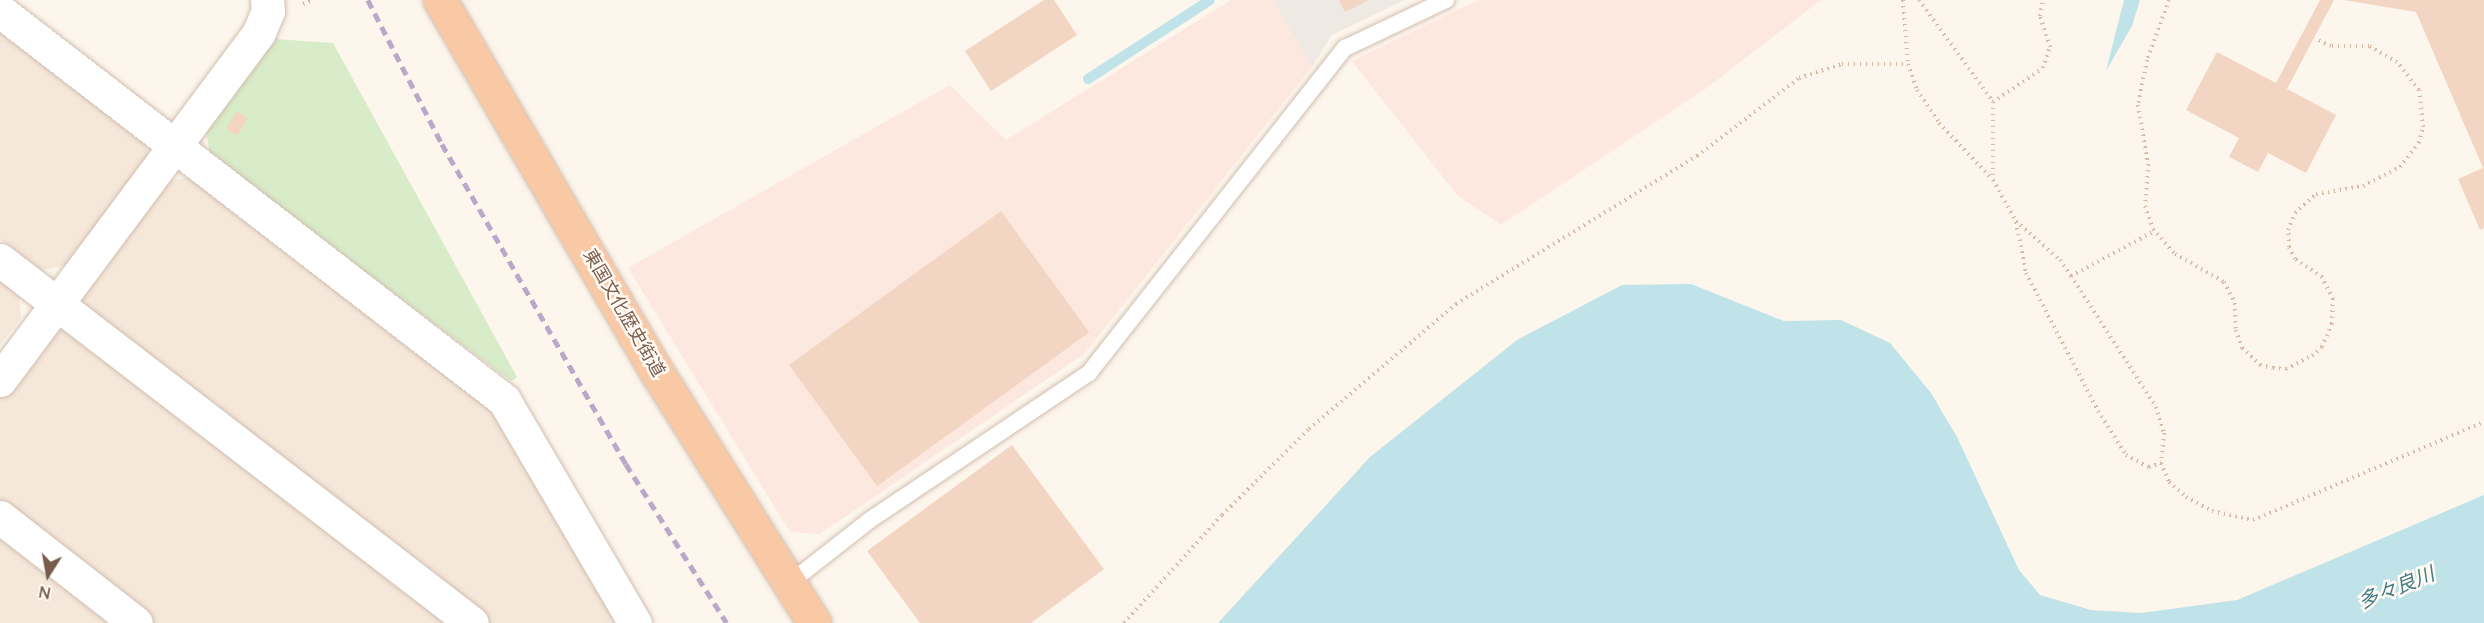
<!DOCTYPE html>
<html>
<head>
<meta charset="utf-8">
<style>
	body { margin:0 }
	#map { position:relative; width:2484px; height:623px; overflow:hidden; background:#fdf6ec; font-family:Quicksand,"Noto Sans JP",sans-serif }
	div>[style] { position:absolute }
	.residential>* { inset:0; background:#f5e8da }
	.commercial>* { inset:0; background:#fde8e0 }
	.industrial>* { inset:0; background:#efe9e4 }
	.green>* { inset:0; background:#d8ecc9 }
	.water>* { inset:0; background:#bfe3e8 }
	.stream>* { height:10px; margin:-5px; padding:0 5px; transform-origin:5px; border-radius:5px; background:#bfe3e8 }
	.building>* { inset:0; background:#f3d5c3; transform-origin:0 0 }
	.path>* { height:4px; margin-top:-2px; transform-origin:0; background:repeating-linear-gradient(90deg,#d9b8a5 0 1.5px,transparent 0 6px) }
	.roads { filter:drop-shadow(0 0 2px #d1beb0) drop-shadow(0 0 2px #d1beb0) }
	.service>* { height:16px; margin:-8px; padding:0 8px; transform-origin:8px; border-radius:8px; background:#fff }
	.minor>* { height:33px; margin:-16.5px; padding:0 16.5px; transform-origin:16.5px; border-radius:16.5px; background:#fff }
	.trunk>* { height:33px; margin:-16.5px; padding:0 16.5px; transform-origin:16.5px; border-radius:16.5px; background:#f9c8a4 }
	.rail>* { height:4.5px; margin-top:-2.25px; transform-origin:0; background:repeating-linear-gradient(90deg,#b9a8c9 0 9px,transparent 0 15px) }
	span { translate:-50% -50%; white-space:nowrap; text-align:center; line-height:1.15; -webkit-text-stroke:5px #fffaf3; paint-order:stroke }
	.street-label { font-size:18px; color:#7a5c4d }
	.water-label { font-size:20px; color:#437c86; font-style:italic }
	.north { position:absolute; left:18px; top:545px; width:60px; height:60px; -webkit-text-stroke:4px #fffaf3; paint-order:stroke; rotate:191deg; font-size:16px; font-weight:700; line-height:24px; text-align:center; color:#7a5c4d }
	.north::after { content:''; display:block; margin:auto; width:21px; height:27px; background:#7a5c4d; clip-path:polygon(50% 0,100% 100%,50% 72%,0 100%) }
</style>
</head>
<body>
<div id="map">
	<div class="residential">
		<i style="clip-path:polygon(0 26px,147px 137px,147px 161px,64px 266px,41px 270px,0 239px)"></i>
		<i style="clip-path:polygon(192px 177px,487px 405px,617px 623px,0 623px,0 393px,166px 181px)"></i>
		<i style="clip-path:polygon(0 278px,19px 292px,21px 318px,0 345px)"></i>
	</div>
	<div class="commercial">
		<i style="clip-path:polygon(1231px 0,1273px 0,1312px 67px,1084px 354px,820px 534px,790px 532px,628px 268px,950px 85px,1006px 140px)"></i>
		<i style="clip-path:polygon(1478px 0,1821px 0,1708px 87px,1501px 225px,1457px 195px,1352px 61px)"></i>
	</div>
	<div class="industrial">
		<i style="clip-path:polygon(1273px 0,1405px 0,1332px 35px,1312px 67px)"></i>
	</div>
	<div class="green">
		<i style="clip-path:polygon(275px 39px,333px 43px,517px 377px,511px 381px,210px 156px,206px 130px)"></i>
	</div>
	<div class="water">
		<i style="clip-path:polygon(2124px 0,2140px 0,2132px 26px,2106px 71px)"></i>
		<i style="clip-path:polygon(1691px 284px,1784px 321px,1841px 320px,1890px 343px,1931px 393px,1957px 437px,2019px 570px,2040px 595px,2091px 610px,2141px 613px,2237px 600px,2484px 495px,2484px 623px,1218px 623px,1370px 457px,1517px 340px,1622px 285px)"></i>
	</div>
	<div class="stream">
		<i style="left:1088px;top:79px;width:145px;rotate:-32.9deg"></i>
	</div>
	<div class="building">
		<i style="clip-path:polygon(1044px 0,1054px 0,1077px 35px,991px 91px,965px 51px)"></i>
		<i style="clip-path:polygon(1339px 0,1369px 0,1345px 12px)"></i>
		<i style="clip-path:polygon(2320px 0,2334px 0,2287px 89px,2336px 115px,2306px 173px,2268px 153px,2258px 172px,2229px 157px,2239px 138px,2186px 110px,2217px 52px,2276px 83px)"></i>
		<i style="clip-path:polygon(2344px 0,2484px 0,2484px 228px,2480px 230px,2458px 179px,2483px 168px,2416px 12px)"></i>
		<i style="left:237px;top:111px;width:13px;height:21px;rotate:32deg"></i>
		<i style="left:1001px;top:211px;width:150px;height:262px;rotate:54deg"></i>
		<i style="clip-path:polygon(1012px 445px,1104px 569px,1031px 623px,920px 623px,867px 551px)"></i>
	</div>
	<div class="path">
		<i style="left:1903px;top:0;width:64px;rotate:85.5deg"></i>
		<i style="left:1908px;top:64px;width:28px;rotate:71deg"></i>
		<i style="left:1917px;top:90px;width:40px;rotate:56deg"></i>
		<i style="left:1939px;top:123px;width:79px;rotate:46.5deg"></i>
		<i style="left:1993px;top:180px;width:47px;rotate:60.7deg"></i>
		<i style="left:2016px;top:221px;width:59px;rotate:41.6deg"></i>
		<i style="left:2060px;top:260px;width:19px;rotate:55deg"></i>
		<i style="left:2071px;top:276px;width:156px;rotate:57deg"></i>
		<i style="left:2156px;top:407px;width:27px;rotate:73deg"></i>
		<i style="left:2164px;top:433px;width:30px;rotate:96deg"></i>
		<i style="left:2161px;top:463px;width:21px;rotate:67deg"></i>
		<i style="left:2169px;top:482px;width:23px;rotate:41deg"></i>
		<i style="left:2186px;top:497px;width:30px;rotate:28deg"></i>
		<i style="left:2212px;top:511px;width:42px;rotate:12.4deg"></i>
		<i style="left:2253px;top:520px;width:251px;rotate:-23deg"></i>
		<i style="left:1919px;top:0;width:126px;rotate:54deg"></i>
		<i style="left:1993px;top:102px;width:78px;rotate:90deg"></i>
		<i style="left:2169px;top:0;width:64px;rotate:110.1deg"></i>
		<i style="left:2147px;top:60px;width:46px;rotate:101.3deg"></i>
		<i style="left:2138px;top:105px;width:60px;rotate:80.4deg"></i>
		<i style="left:2148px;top:164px;width:42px;rotate:94.1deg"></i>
		<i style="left:2145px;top:206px;width:24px;rotate:71deg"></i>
		<i style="left:2153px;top:229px;width:33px;rotate:49deg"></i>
		<i style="left:2175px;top:254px;width:56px;rotate:29.7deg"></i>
		<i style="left:2224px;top:282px;width:24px;rotate:62deg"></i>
		<i style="left:2235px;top:303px;width:27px;rotate:88deg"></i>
		<i style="left:2236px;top:330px;width:19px;rotate:72deg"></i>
		<i style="left:2242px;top:348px;width:25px;rotate:43deg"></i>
		<i style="left:2260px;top:365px;width:13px;rotate:13deg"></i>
		<i style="left:2273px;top:368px;width:13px;rotate:4deg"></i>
		<i style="left:2286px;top:369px;width:29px;rotate:-27deg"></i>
		<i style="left:2312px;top:356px;width:13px;rotate:-42deg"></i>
		<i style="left:2322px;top:347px;width:25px;rotate:-67deg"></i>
		<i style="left:2332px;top:324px;width:25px;rotate:-88deg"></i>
		<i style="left:2333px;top:299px;width:25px;rotate:-117deg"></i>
		<i style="left:2322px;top:277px;width:32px;rotate:-146deg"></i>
		<i style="left:2295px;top:259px;width:13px;rotate:-117deg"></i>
		<i style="left:2289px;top:247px;width:17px;rotate:-93deg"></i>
		<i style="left:2288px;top:230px;width:18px;rotate:-68deg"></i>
		<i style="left:2295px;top:213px;width:28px;rotate:-42deg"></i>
		<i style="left:2316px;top:194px;width:48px;rotate:-9.7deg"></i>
		<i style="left:2363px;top:186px;width:42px;rotate:-27.2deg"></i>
		<i style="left:2400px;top:167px;width:31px;rotate:-52deg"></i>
		<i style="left:2419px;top:143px;width:16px;rotate:-76deg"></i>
		<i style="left:2423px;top:127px;width:37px;rotate:-96deg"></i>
		<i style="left:2419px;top:90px;width:36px;rotate:-128deg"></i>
		<i style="left:2397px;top:62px;width:32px;rotate:-150deg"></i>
		<i style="left:2369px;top:46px;width:38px;rotate:180deg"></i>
		<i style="left:2331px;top:46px;width:17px;rotate:-155deg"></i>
		<i style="left:303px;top:4px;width:11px;rotate:-22deg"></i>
		<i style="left:1993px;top:102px;width:60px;rotate:-34.2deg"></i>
		<i style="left:2043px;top:68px;width:22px;rotate:-72deg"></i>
		<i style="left:2050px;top:47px;width:33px;rotate:-108deg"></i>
		<i style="left:2040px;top:16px;width:16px;rotate:-79deg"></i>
		<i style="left:2016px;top:222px;width:52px;rotate:78.9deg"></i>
		<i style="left:2026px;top:273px;width:156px;rotate:62.4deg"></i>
		<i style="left:2098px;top:411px;width:52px;rotate:57.5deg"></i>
		<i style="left:2126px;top:455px;width:26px;rotate:28deg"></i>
		<i style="left:2149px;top:467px;width:13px;rotate:-18deg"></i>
		<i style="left:2071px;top:276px;width:95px;rotate:-28.2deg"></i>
		<i style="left:1124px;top:623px;width:146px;rotate:-47.8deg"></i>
		<i style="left:1222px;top:515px;width:122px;rotate:-44.7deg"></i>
		<i style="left:1309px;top:429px;width:193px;rotate:-40.4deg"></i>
		<i style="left:1456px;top:304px;width:283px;rotate:-31.6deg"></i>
		<i style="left:1697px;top:156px;width:128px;rotate:-37.4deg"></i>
		<i style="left:1799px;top:78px;width:45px;rotate:-18deg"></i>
		<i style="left:1842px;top:64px;width:66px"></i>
	</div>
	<div class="roads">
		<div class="service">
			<i style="left:787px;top:585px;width:105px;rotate:-38.1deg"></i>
			<i style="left:870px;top:520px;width:264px;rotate:-33.9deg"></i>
			<i style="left:1089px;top:373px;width:414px;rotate:-51.8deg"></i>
			<i style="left:1345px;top:48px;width:112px;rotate:-25.4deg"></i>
		</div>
		<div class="minor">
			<i style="left:0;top:11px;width:637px;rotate:37.66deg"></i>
			<i style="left:504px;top:400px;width:259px;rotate:59.6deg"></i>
			<i style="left:0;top:260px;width:595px;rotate:37.56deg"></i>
			<i style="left:0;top:380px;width:434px;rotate:-53.3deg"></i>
			<i style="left:259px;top:32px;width:23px;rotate:-67deg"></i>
			<i style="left:268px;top:11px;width:11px;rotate:-95deg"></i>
			<i style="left:0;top:517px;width:172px;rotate:37.9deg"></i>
		</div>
		<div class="trunk">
			<i style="left:440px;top:0;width:433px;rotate:59.8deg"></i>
			<i style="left:658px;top:374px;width:294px;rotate:57.9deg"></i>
		</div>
	</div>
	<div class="rail">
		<i style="left:368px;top:0;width:162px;rotate:62.8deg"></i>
		<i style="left:442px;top:144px;width:369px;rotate:60.1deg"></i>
		<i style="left:626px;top:464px;width:188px;rotate:57.6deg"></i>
	</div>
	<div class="street-label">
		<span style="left:624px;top:313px;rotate:60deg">東国文化歴史街道</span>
	</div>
	<div class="water-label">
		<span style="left:2396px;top:587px;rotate:-22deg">多々良川</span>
	</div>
	<div class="north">N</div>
</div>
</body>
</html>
